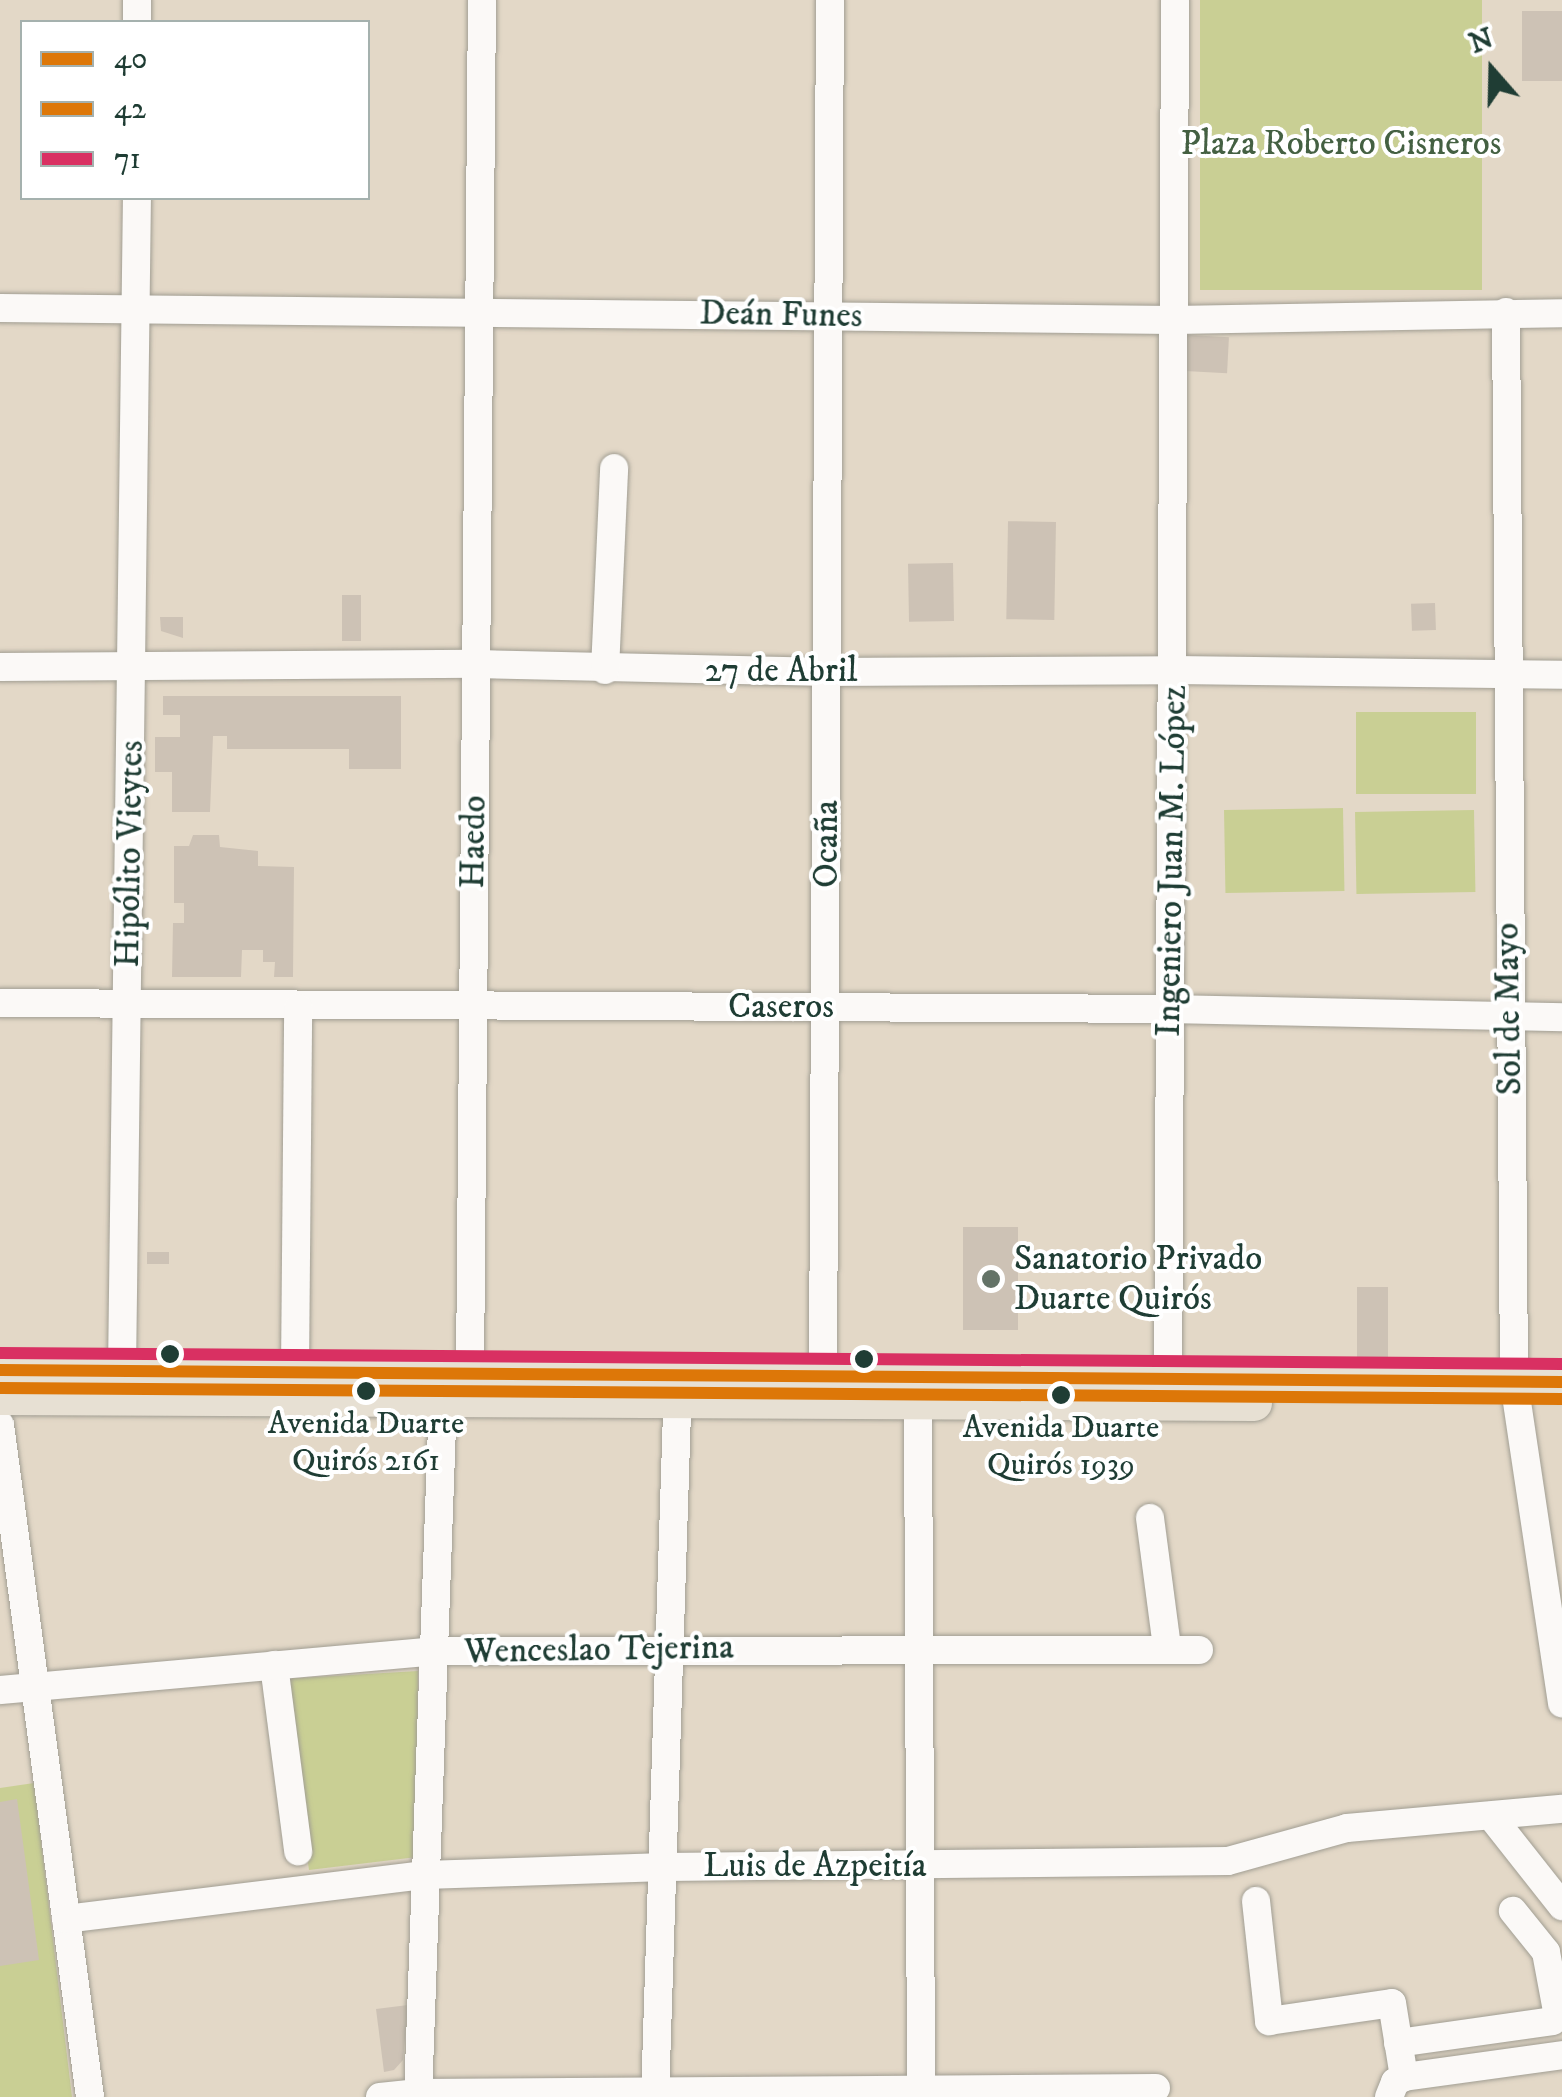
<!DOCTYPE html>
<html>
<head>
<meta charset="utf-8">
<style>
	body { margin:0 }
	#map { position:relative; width:1562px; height:2097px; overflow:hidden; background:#e3d8c7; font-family:"IM FELL DW Pica",serif }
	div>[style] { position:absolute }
	.green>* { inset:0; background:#c9cf94; transform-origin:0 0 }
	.building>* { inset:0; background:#cdc2b5; transform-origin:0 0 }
	.roads { filter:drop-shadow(0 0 2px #a19e93) drop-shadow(0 0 2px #a19e93) }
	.minor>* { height:28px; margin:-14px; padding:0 14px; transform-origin:14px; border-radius:14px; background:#fbf9f7 }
	.major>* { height:35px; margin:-17.5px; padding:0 17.5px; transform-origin:17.5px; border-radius:17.5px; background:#e7e0d3 }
	.bus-1>* { height:12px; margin:-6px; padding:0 6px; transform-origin:6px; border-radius:6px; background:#dd7708 }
	.bus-2>* { height:12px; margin:-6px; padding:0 6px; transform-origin:6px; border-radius:6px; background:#dd7708 }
	.bus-3>* { height:12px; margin:-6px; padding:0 6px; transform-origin:6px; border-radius:6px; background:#d93062 }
	.dots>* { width:28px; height:28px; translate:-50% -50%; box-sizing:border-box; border:5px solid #fff; border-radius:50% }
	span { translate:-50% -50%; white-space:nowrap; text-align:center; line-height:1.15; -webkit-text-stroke:8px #fff; paint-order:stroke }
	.bus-label { font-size:32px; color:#1f3d34 }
	.park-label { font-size:35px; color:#446042 }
	.street-label { font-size:35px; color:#1f3d34 }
	.poi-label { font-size:35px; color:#1f3d34 }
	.left { translate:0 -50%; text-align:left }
	.legend { position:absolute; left:20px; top:20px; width:350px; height:180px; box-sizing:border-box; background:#fff; border:2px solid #a5b1ae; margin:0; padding:12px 18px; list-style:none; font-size:30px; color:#1f3d34 }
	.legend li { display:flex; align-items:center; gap:20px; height:50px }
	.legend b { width:50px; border:2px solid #a5b1ae }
	.north { position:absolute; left:1442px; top:20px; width:100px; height:100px; -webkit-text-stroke:8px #fff; paint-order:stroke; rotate:340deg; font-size:28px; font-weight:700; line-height:40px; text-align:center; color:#1f3d34 }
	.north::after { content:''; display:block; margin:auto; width:35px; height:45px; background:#1f3d34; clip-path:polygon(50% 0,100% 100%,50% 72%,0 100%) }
</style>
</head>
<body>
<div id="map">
	<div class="green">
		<i style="left:1200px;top:0;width:282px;height:290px"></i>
		<i style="left:1476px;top:712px;width:82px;height:120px;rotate:90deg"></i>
		<i style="left:1343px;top:808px;width:83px;height:119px;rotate:89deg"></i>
		<i style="left:1474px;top:810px;width:82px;height:119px;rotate:89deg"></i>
		<i style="clip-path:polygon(418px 1671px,417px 1857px,309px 1870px,281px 1679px)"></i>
		<i style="clip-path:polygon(34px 1783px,72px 2097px,0 2097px,0 1788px)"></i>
	</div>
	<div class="building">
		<i style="left:1522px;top:11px;width:40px;height:70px"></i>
		<i style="left:1187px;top:335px;width:42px;height:36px;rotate:3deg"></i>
		<i style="left:1056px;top:522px;width:98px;height:48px;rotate:91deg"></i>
		<i style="left:953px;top:563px;width:58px;height:45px;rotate:89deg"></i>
		<i style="left:342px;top:595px;width:19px;height:46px"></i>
		<i style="left:1435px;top:603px;width:27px;height:24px;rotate:88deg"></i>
		<i style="clip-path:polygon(160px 617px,183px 617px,183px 638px,161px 631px)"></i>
		<i style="clip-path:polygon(163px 696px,401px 696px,401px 769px,349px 769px,349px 749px,227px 749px,227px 736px,213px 736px,210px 812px,172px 812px,172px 772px,155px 772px,155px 737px,180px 737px,180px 715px,163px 715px)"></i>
		<i style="clip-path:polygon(193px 835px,219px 835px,220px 847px,258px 851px,258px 866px,294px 867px,293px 977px,274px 977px,275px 962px,263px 962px,263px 950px,242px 950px,241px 977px,172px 977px,173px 923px,184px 923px,184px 903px,174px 903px,174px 846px,189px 846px)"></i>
		<i style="left:963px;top:1227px;width:55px;height:103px"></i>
		<i style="left:147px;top:1252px;width:22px;height:12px"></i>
		<i style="left:1357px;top:1287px;width:31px;height:70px"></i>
		<i style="clip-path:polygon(17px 1799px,39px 1960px,0 1966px,0 1802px)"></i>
		<i style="clip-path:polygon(408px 2005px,403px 2060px,394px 2070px,384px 2072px,376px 2009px)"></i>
	</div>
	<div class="roads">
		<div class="minor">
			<i style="left:137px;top:0;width:22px;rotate:90deg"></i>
			<i style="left:0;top:308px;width:1174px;rotate:0.59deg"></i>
			<i style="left:1174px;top:320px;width:388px;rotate:-1deg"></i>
			<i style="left:1506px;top:312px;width:1070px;rotate:89.57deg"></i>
			<i style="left:1514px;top:1382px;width:325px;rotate:81.5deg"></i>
			<i style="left:0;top:667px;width:477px;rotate:-0.4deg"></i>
			<i style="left:477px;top:664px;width:351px;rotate:1.3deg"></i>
			<i style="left:828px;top:672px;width:347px;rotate:-0.3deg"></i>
			<i style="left:1175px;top:670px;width:387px;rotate:0.7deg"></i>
			<i style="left:605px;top:670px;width:202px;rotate:-87.4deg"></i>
			<i style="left:0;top:1003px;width:1170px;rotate:0.29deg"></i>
			<i style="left:1170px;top:1009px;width:392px;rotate:1.2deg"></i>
			<i style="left:295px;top:1371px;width:363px;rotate:-89.5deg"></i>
			<i style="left:470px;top:1372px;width:1372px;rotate:-89.5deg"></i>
			<i style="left:823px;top:1373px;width:1373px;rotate:-89.71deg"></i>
			<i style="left:126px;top:1386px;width:16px;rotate:-105deg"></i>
			<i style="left:122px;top:1371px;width:1173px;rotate:-89.27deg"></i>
			<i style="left:1168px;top:1396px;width:1396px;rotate:-89.71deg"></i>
			<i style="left:918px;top:1401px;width:696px;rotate:89.75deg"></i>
			<i style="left:0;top:1425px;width:678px;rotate:82.37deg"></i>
			<i style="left:1150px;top:1518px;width:131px;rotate:82.5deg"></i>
			<i style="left:274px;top:1665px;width:188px;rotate:82.6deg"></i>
			<i style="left:0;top:1690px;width:436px;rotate:-5.1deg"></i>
			<i style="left:434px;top:1651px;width:765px;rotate:-0.07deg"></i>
			<i style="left:1491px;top:1816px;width:115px;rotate:51.7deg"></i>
			<i style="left:1256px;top:1901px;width:121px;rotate:83.8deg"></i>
			<i style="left:1269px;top:2021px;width:124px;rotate:-8.3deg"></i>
			<i style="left:1392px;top:2003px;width:75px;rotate:80.8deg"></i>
			<i style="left:66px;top:1919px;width:362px;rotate:-7deg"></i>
			<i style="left:425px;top:1875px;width:240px;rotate:-1.9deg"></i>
			<i style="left:665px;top:1867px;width:563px;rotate:-0.61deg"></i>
			<i style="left:1228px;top:1861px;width:123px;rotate:-15.5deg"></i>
			<i style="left:1347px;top:1828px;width:216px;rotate:-5.1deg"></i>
			<i style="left:1398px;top:2043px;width:156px;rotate:-8.1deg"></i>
			<i style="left:1552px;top:2021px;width:11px;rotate:-63deg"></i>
			<i style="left:1557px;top:2011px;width:60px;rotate:-100.6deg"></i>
			<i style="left:1546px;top:1952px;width:53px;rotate:-128.8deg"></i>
			<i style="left:380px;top:2097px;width:39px;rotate:-6deg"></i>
			<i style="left:419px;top:2093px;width:737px;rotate:-0.39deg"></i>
			<i style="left:418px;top:2097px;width:698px;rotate:-87.95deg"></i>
			<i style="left:655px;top:2097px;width:716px;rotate:-88.16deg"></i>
			<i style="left:1389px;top:2097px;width:16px;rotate:-68deg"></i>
			<i style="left:1395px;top:2082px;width:10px;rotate:-29deg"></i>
			<i style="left:1404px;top:2077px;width:160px;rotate:-7.9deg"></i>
		</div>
		<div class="major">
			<i style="left:0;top:1370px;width:1562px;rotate:0.44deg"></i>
			<i style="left:0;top:1397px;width:1254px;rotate:0.27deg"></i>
		</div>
	</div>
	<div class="bus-1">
		<i style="left:0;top:1370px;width:1562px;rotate:0.44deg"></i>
	</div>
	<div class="bus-2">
		<i style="left:0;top:1388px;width:1562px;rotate:0.4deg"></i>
	</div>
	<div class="bus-3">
		<i style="left:0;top:1353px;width:1562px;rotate:0.4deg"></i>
	</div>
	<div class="dots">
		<i style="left:991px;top:1279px;background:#647367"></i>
		<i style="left:170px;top:1354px;background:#1f3d34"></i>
		<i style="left:864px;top:1359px;background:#1f3d34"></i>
		<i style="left:366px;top:1391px;background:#1f3d34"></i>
		<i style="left:1061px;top:1395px;background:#1f3d34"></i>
	</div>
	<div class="bus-label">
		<span style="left:366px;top:1443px">Avenida Duarte<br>Quirós 2161</span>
		<span style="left:1061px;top:1447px">Avenida Duarte<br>Quirós 1939</span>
	</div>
	<div class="park-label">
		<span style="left:1341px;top:144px">Plaza Roberto Cisneros</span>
	</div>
	<div class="street-label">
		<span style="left:781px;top:315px;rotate:1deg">Deán Funes</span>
		<span style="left:781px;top:671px">27 de Abril</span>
		<span style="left:474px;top:842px;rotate:-89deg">Haedo</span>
		<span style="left:827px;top:844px;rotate:-90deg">Ocaña</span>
		<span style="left:130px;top:854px;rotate:-89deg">Hipólito Vieytes</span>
		<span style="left:1172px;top:861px;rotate:-89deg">Ingeniero Juan M. López</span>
		<span style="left:781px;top:1007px">Caseros</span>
		<span style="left:1509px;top:1009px;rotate:-91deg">Sol de Mayo</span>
		<span style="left:599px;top:1650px;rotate:-1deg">Wenceslao Tejerina</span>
		<span style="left:815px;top:1866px">Luis de Azpeitía</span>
	</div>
	<div class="poi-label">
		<span class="left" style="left:1014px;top:1279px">Sanatorio Privado<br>Duarte Quirós</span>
	</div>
	<ul class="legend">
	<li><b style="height:12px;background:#dd7708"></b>40</li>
	<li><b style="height:12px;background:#dd7708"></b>42</li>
	<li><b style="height:12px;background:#d93062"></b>71</li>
	</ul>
	<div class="north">N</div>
</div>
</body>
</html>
